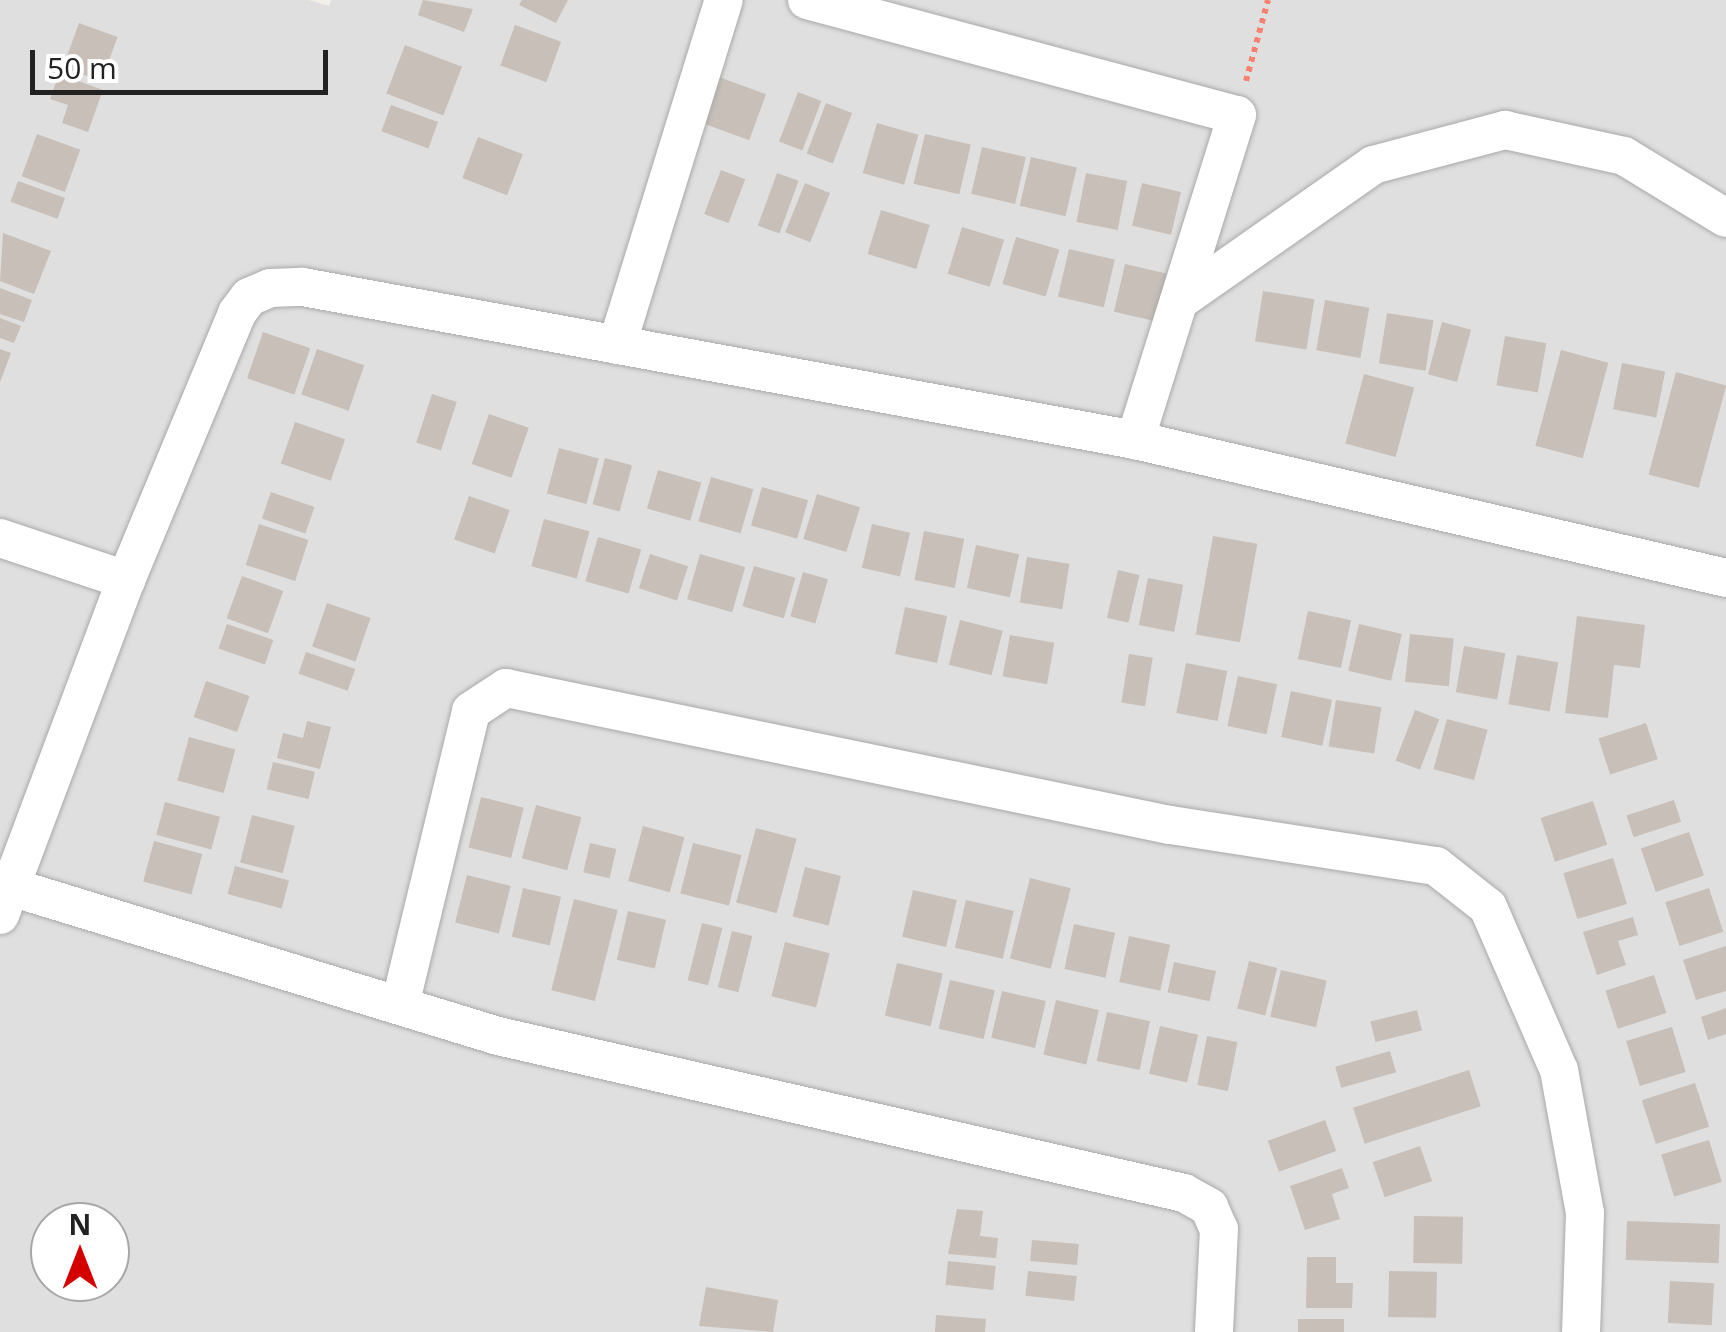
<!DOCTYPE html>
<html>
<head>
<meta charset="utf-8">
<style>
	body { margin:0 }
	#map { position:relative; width:1726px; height:1332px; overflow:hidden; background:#f2efe9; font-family:"Open Sans",sans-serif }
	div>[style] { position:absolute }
	.residential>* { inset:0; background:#e0dfdf }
	.building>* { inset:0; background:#c7bfb8; transform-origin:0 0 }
	.path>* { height:6px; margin-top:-3px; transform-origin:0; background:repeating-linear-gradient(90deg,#fa8072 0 5px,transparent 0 10px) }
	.roads { filter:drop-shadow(0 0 2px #a9a9a9) drop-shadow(0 0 2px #a9a9a9) }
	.street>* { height:38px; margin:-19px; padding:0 19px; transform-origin:19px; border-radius:19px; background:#fff }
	span { translate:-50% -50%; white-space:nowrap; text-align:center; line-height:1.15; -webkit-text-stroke:9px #fff; paint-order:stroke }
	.north { position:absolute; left:30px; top:1202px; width:100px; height:100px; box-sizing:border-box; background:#fff; border:2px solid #a7a7a7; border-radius:50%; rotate:0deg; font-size:28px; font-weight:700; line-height:40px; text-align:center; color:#222 }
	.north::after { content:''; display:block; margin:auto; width:35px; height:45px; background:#d40000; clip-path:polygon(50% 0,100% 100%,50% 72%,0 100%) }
	.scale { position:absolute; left:30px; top:50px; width:298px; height:45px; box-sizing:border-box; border:5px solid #222; border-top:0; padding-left:12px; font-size:30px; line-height:35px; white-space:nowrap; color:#222; -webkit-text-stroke:8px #fff; paint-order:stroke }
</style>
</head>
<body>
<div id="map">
	<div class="residential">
		<i style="clip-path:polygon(evenodd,0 0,309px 0,329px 6px,331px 0,1726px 0,1726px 1332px,0 1332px,0 0,50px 1222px,110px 1222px,110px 1282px,50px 1282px,50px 1222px)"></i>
	</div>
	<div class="building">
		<i style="clip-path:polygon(423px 0,473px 9px,464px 32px,418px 15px)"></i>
		<i style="clip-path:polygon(522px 0,568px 0,556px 23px,519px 5px)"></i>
		<i style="left:79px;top:23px;width:41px;height:47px;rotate:20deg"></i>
		<i style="left:515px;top:25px;width:49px;height:43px;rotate:20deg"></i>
		<i style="left:405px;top:45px;width:61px;height:52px;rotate:21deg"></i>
		<i style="clip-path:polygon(59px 74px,103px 90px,88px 132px,62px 123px,68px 105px,50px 99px)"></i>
		<i style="left:719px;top:77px;width:50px;height:49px;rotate:20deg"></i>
		<i style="left:798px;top:92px;width:25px;height:53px;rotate:21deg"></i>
		<i style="left:826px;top:103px;width:28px;height:54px;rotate:21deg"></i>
		<i style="left:391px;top:105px;width:50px;height:28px;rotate:20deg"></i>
		<i style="left:877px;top:123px;width:43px;height:52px;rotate:16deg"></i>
		<i style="left:37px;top:134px;width:46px;height:45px;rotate:20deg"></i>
		<i style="left:925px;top:134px;width:47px;height:51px;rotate:13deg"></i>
		<i style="left:478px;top:137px;width:48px;height:44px;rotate:21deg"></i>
		<i style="left:982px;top:147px;width:45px;height:48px;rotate:13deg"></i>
		<i style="left:1031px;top:157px;width:47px;height:50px;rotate:13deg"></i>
		<i style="left:721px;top:170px;width:26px;height:47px;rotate:21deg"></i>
		<i style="left:777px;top:173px;width:23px;height:56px;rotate:20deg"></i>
		<i style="left:1086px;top:173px;width:42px;height:50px;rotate:11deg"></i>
		<i style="left:18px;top:181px;width:50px;height:22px;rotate:20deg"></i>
		<i style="left:805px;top:183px;width:27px;height:53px;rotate:22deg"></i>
		<i style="left:1142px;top:183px;width:40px;height:44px;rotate:13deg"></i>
		<i style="left:881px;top:210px;width:51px;height:46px;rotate:17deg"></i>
		<i style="left:962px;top:227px;width:44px;height:49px;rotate:17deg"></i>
		<i style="clip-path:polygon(3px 233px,51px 251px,34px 294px,0 281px)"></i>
		<i style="left:1016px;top:237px;width:45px;height:49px;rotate:16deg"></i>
		<i style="left:1069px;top:249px;width:47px;height:49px;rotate:13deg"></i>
		<i style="left:1125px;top:264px;width:46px;height:49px;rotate:13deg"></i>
		<i style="clip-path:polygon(0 288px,32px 300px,24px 322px,0 314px)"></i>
		<i style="left:1263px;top:291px;width:52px;height:51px;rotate:9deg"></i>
		<i style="left:1325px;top:300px;width:45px;height:51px;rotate:10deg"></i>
		<i style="left:1387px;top:313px;width:47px;height:51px;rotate:9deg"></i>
		<i style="clip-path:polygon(0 318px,21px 326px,14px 343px,0 338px)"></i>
		<i style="left:1442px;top:322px;width:30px;height:54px;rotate:15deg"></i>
		<i style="left:263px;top:332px;width:50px;height:49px;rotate:19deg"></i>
		<i style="left:1505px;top:336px;width:42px;height:50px;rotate:10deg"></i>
		<i style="clip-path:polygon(0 349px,11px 353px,0 382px)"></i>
		<i style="left:317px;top:349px;width:50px;height:48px;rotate:19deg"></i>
		<i style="left:1561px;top:350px;width:49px;height:99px;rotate:15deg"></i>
		<i style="left:1622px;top:363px;width:44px;height:47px;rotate:11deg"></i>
		<i style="left:1676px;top:372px;width:52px;height:106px;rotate:15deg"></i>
		<i style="left:1364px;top:374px;width:52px;height:72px;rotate:15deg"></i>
		<i style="left:432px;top:394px;width:26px;height:51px;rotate:18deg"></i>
		<i style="left:489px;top:414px;width:42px;height:53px;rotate:19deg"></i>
		<i style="left:295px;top:422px;width:53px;height:44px;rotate:19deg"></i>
		<i style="left:559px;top:448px;width:41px;height:47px;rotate:15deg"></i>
		<i style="left:605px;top:458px;width:28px;height:48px;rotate:15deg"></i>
		<i style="left:658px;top:470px;width:45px;height:40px;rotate:16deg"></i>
		<i style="left:711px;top:477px;width:44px;height:46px;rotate:16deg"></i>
		<i style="left:762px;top:487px;width:48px;height:40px;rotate:16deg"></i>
		<i style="left:271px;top:492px;width:46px;height:28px;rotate:19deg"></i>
		<i style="left:817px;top:494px;width:45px;height:47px;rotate:17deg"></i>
		<i style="left:469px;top:496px;width:43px;height:46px;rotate:19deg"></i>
		<i style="left:544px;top:519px;width:47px;height:49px;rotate:15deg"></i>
		<i style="left:259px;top:524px;width:52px;height:43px;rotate:18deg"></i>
		<i style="left:872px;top:524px;width:39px;height:45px;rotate:13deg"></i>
		<i style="left:924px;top:531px;width:41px;height:50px;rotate:11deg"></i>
		<i style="left:1213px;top:536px;width:45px;height:100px;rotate:10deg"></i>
		<i style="left:598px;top:537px;width:45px;height:46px;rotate:16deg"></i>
		<i style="left:976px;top:545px;width:44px;height:44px;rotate:12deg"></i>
		<i style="left:650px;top:554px;width:40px;height:36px;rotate:18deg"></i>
		<i style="left:700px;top:554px;width:47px;height:47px;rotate:16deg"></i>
		<i style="left:1027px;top:557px;width:43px;height:46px;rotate:9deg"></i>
		<i style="left:754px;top:566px;width:43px;height:42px;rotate:16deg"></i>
		<i style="left:1118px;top:570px;width:22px;height:49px;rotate:13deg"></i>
		<i style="left:803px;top:572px;width:26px;height:46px;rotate:16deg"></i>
		<i style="left:242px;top:576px;width:44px;height:45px;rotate:20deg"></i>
		<i style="left:1148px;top:578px;width:36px;height:48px;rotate:11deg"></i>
		<i style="left:327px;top:603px;width:46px;height:46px;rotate:19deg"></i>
		<i style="left:905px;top:607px;width:43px;height:48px;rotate:12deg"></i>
		<i style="left:1308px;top:611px;width:44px;height:49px;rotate:12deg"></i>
		<i style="clip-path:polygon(1577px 616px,1645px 625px,1640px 668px,1614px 665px,1608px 718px,1565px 713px)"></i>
		<i style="left:960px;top:620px;width:44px;height:46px;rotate:14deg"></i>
		<i style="left:227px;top:624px;width:49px;height:26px;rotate:19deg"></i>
		<i style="left:1359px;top:624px;width:44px;height:48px;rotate:13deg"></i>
		<i style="left:1410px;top:634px;width:44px;height:48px;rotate:6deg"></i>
		<i style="left:1010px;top:635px;width:45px;height:42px;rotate:10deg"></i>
		<i style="left:1464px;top:646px;width:42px;height:47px;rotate:10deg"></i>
		<i style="left:306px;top:652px;width:52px;height:23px;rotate:19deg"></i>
		<i style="left:1129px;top:654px;width:24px;height:49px;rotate:9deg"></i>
		<i style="left:1517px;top:655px;width:42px;height:50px;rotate:10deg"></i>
		<i style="left:1186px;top:663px;width:42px;height:51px;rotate:11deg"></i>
		<i style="left:1238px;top:676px;width:40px;height:51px;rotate:12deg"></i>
		<i style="left:206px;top:681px;width:46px;height:38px;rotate:19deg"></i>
		<i style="left:1291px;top:691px;width:42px;height:47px;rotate:12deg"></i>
		<i style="left:1336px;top:700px;width:46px;height:47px;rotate:9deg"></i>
		<i style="left:1415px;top:710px;width:26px;height:54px;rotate:21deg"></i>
		<i style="left:1447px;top:719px;width:42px;height:52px;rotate:15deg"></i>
		<i style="clip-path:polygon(307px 721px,331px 727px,320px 769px,277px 758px,283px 733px,303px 738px)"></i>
		<i style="left:1646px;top:723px;width:38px;height:50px;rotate:72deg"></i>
		<i style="left:189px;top:737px;width:48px;height:45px;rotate:15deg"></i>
		<i style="left:273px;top:762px;width:43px;height:28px;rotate:13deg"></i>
		<i style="left:481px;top:797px;width:44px;height:52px;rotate:14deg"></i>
		<i style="left:1674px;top:800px;width:23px;height:50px;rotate:72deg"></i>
		<i style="left:1593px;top:801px;width:46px;height:55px;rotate:72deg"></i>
		<i style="left:165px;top:802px;width:57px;height:34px;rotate:15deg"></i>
		<i style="left:536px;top:805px;width:47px;height:55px;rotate:15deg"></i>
		<i style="left:252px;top:815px;width:44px;height:49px;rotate:14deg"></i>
		<i style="left:643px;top:826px;width:43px;height:57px;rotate:15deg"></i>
		<i style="left:756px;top:828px;width:42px;height:77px;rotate:15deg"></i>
		<i style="left:1689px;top:832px;width:46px;height:51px;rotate:71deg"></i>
		<i style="left:154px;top:841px;width:50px;height:42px;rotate:15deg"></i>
		<i style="left:590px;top:843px;width:27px;height:30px;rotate:13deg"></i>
		<i style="left:693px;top:843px;width:50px;height:52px;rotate:14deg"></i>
		<i style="left:1613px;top:858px;width:48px;height:52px;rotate:73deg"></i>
		<i style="left:235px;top:866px;width:56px;height:29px;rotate:15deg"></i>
		<i style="left:805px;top:867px;width:37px;height:51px;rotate:14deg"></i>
		<i style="left:467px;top:875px;width:45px;height:49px;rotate:14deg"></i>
		<i style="left:1030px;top:878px;width:42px;height:83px;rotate:14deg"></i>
		<i style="left:523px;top:888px;width:39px;height:50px;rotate:13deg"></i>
		<i style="left:1709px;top:888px;width:46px;height:46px;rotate:72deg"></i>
		<i style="left:913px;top:890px;width:45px;height:48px;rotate:13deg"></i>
		<i style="left:574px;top:899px;width:45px;height:94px;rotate:14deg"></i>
		<i style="left:966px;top:900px;width:49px;height:49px;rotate:13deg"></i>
		<i style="left:628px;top:911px;width:39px;height:50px;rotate:13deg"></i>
		<i style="clip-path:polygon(1633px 917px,1638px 935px,1618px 941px,1626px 965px,1597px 975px,1583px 932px)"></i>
		<i style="left:702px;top:923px;width:21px;height:59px;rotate:14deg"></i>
		<i style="left:1074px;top:924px;width:42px;height:46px;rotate:12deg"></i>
		<i style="left:732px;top:931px;width:21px;height:58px;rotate:14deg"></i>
		<i style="left:1129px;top:936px;width:42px;height:47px;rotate:12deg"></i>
		<i style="left:785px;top:942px;width:46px;height:56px;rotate:14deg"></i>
		<i style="clip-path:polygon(1726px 946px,1726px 991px,1696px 1000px,1683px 960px)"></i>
		<i style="left:1249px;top:961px;width:29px;height:49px;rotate:14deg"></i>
		<i style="left:1174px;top:962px;width:43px;height:31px;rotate:12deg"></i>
		<i style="left:897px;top:963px;width:47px;height:54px;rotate:13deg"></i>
		<i style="left:1281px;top:970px;width:47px;height:48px;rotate:13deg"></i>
		<i style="left:1654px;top:975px;width:40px;height:51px;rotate:72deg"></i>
		<i style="left:950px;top:980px;width:46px;height:50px;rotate:13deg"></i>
		<i style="left:1002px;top:991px;width:45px;height:48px;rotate:13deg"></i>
		<i style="left:1056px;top:1000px;width:44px;height:56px;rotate:13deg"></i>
		<i style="clip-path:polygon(1726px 1008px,1726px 1034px,1708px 1040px,1701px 1017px)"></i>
		<i style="left:1417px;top:1010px;width:21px;height:48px;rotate:76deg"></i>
		<i style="left:1107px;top:1012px;width:44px;height:50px;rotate:12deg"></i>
		<i style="left:1160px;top:1026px;width:39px;height:49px;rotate:13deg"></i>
		<i style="left:1672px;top:1027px;width:47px;height:48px;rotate:73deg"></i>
		<i style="left:1207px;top:1036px;width:31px;height:50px;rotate:11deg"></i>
		<i style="left:1390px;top:1051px;width:22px;height:57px;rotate:74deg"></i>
		<i style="left:1469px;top:1070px;width:38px;height:122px;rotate:72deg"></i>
		<i style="left:1695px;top:1083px;width:46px;height:56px;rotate:72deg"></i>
		<i style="left:1325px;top:1120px;width:33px;height:61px;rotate:70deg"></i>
		<i style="left:1709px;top:1140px;width:44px;height:50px;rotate:73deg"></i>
		<i style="left:1420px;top:1146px;width:37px;height:50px;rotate:71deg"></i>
		<i style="clip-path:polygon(1342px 1168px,1349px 1188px,1332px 1194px,1340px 1219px,1305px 1230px,1290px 1186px)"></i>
		<i style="clip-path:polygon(957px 1209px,983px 1211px,980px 1236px,998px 1238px,996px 1258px,948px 1254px)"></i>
		<i style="left:1414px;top:1216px;width:49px;height:47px;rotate:1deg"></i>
		<i style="left:1627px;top:1221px;width:93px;height:39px;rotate:2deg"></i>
		<i style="left:1032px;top:1240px;width:47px;height:21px;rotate:5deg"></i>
		<i style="clip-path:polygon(1307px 1257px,1336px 1257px,1336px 1283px,1353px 1283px,1352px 1308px,1306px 1308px)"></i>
		<i style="left:948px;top:1261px;width:48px;height:24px;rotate:6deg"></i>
		<i style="left:1028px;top:1271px;width:49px;height:25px;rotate:6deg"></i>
		<i style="left:1389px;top:1271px;width:48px;height:46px;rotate:1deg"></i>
		<i style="left:1670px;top:1281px;width:44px;height:42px;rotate:3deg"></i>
		<i style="clip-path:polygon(706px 1287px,778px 1300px,773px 1332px,699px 1326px)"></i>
		<i style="clip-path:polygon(936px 1315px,986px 1319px,985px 1332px,935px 1332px)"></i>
		<i style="left:1298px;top:1319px;width:46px;height:13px"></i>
	</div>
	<div class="path">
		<i style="left:1246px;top:81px;width:84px;rotate:-74.8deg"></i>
	</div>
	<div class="roads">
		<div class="street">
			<i style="left:807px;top:0;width:445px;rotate:15deg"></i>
			<i style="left:1237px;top:115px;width:341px;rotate:107.4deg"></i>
			<i style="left:1179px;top:301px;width:237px;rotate:-35deg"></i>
			<i style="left:1373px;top:165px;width:137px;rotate:-14.9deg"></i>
			<i style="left:1505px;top:130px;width:122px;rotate:12.3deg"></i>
			<i style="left:1624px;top:156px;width:119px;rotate:31.3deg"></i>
			<i style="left:617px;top:345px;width:361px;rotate:-72.8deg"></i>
			<i style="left:0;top:538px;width:133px;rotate:18.4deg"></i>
			<i style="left:11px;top:887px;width:509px;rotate:17.01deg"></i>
			<i style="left:498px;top:1036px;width:704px;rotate:12.89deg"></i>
			<i style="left:1184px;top:1193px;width:29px;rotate:29deg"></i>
			<i style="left:1209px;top:1207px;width:24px;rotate:66deg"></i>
			<i style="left:1219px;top:1229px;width:103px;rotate:92.8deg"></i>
			<i style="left:0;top:915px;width:358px;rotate:-69.4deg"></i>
			<i style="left:126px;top:580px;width:289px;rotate:-67.4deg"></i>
			<i style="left:237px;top:313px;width:20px;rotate:-53deg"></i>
			<i style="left:249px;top:297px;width:23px;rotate:-23deg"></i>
			<i style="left:270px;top:288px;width:33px;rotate:-2deg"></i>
			<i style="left:303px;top:287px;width:846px;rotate:10.42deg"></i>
			<i style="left:1135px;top:440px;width:607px;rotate:13.14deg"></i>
			<i style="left:400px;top:1005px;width:302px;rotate:-76.4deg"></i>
			<i style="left:471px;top:711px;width:42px;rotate:-33.3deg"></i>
			<i style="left:506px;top:688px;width:678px;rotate:11.66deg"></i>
			<i style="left:1170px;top:825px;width:269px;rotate:8.8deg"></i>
			<i style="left:1436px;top:866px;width:66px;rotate:38.3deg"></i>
			<i style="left:1488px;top:907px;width:178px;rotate:66.5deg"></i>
			<i style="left:1559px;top:1070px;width:145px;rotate:79.7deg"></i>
			<i style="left:1585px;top:1213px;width:119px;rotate:91.9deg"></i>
		</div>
	</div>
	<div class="north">N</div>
	<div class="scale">50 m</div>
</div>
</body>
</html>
